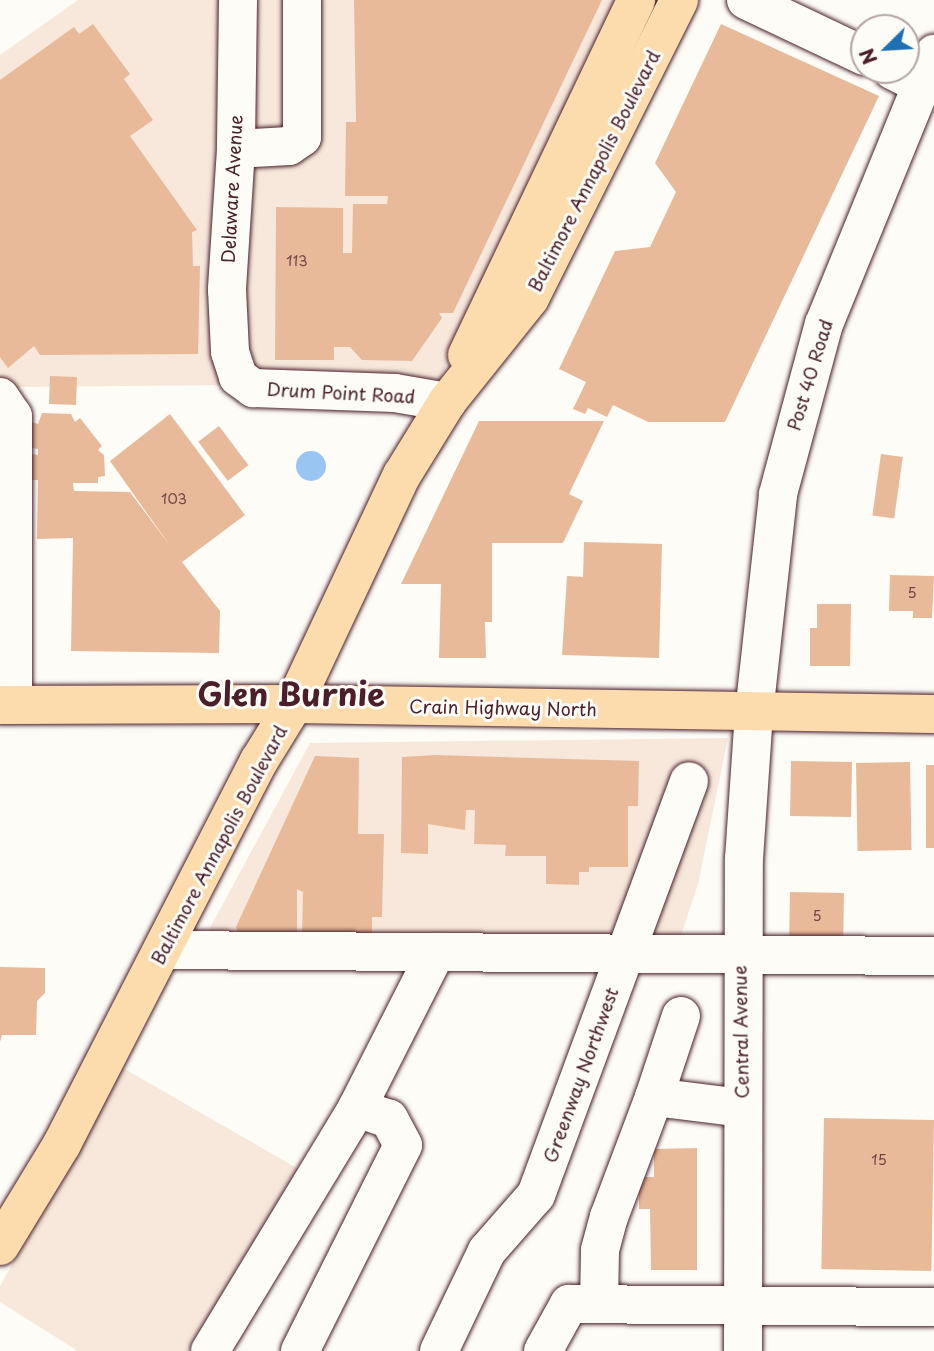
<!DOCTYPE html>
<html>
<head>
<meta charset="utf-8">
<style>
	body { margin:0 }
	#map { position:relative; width:934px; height:1351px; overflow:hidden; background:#fdfcf7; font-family:"Playpen Sans",sans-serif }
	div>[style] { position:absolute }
	.built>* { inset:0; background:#f7e8db }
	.water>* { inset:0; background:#98c5f2 }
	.round { border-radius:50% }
	.building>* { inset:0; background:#e8ba99; transform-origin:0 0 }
	.roads { filter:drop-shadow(0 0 2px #4a1f2b) drop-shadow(0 0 2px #4a1f2b) }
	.minor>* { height:38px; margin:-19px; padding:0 19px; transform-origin:19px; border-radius:19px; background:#fdfcf7 }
	.major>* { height:38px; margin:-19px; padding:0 19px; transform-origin:19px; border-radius:19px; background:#fcdcac }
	span { translate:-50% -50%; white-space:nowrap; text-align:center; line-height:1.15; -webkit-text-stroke:6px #fdfcf7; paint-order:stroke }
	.number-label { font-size:14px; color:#724646 }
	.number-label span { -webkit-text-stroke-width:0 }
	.street-label { font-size:18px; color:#4a1f2b }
	.town-label { font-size:32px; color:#4a1f2b; font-weight:700 }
	.north { position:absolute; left:850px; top:14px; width:70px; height:70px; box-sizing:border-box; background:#fdfcf7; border:2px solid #b5a4a5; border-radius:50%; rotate:246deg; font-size:19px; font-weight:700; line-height:28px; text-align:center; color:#4a1f2b }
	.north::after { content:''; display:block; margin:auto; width:24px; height:32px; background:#1f6fb2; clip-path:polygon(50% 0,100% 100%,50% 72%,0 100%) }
</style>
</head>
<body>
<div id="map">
	<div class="built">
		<i style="clip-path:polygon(78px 0,619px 0,438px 383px,21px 387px,0 394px,0 55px)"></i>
		<i style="clip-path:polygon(728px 738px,698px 884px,677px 947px,204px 939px,310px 743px)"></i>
		<i style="clip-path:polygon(123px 1068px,302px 1171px,188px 1351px,78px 1351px,0 1302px,0 1286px)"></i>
	</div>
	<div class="water">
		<i class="round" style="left:296px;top:451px;width:30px;height:30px"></i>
	</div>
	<div class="building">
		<i style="clip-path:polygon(354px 0,602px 0,453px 313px,439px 313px,442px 318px,412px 361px,362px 360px,350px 347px,334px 347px,334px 360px,275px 360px,276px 207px,343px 208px,343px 253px,352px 253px,353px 204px,387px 204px,388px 196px,345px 196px,346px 122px,356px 122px)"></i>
		<i style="clip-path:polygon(93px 24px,130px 74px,124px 79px,153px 120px,130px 136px,197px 230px,192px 232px,193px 266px,200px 266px,198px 354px,40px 355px,34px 346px,8px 368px,0 357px,0 80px,74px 27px,79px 34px)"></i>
		<i style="clip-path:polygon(721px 24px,879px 96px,725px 422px,648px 422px,613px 405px,607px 417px,588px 408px,585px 414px,573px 409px,586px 382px,559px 369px,615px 251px,650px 247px,676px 192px,655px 163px)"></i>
		<i style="left:50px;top:376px;width:27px;height:28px;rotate:2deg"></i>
		<i style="clip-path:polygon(42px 413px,71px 414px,75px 422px,80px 418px,102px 446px,98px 450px,104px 455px,105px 476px,98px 477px,98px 483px,73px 483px,74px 491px,130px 492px,171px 547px,110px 461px,170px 414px,245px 515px,182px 562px,220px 611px,219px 653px,71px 651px,73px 538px,37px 539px,38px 480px,31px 480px,32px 454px,38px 455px,38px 449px,32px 448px,32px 422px,38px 424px)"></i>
		<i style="clip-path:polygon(479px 421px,604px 421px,569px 494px,583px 501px,563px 543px,492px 543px,492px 622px,485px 622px,486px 658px,439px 658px,441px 584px,401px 584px)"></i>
		<i style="left:219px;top:426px;width:49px;height:26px;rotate:53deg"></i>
		<i style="left:881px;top:454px;width:22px;height:62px;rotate:8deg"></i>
		<i style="clip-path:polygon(584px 542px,662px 544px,659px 658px,562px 655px,567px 576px,583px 577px)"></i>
		<i style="clip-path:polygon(890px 575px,934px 576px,932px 618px,913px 618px,913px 611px,889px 611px)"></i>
		<i style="clip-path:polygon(817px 604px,851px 604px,850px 666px,810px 666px,810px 628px,817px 628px)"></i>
		<i style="clip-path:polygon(436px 755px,639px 761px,638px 806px,628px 806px,628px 867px,589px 867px,589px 872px,579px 872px,579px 885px,546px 884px,546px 856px,505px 856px,506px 845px,474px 844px,475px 810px,466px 810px,465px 830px,428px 824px,428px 854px,401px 853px,402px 757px)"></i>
		<i style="clip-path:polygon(315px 756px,359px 758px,358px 834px,384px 834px,382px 917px,372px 917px,372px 937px,302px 938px,303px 892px,297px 889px,297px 937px,240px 937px,236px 927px)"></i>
		<i style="left:791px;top:761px;width:61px;height:55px;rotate:1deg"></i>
		<i style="left:910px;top:762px;width:88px;height:54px;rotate:89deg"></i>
		<i style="left:926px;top:765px;width:8px;height:83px"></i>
		<i style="left:790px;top:892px;width:54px;height:47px;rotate:1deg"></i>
		<i style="clip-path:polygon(0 967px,45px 968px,45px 993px,37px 1001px,36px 1035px,2px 1035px,0 1042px)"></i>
		<i style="left:824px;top:1118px;width:110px;height:151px;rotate:1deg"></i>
		<i style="clip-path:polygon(697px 1148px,697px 1270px,651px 1270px,650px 1209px,639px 1209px,639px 1177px,654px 1177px,654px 1149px)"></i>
	</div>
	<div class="roads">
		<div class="minor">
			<i style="left:238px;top:0;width:149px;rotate:90.8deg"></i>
			<i style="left:236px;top:149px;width:141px;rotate:93.7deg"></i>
			<i style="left:227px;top:290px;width:62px;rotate:87.2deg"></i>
			<i style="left:230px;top:352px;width:26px;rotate:72deg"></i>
			<i style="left:238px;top:377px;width:19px;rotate:36deg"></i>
			<i style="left:253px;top:388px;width:142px;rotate:2deg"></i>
			<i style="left:395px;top:393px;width:53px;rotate:9.8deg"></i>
			<i style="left:746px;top:0;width:131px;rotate:25.4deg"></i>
			<i style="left:892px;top:70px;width:31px;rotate:27deg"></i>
			<i style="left:236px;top:149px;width:53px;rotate:-3.2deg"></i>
			<i style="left:289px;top:146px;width:16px;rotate:-35deg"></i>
			<i style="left:302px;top:137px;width:137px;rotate:-90deg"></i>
			<i style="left:0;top:397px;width:23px;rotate:56deg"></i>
			<i style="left:13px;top:416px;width:289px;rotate:90deg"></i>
			<i style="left:164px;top:950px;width:770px;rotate:0.45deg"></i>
			<i style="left:681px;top:1016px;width:85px;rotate:108.4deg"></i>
			<i style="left:654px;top:1097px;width:89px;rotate:7.1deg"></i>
			<i style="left:599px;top:1304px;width:54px;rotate:-88.9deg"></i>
			<i style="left:600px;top:1250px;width:34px;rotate:-75deg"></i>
			<i style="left:609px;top:1217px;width:128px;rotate:-69.4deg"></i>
			<i style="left:210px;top:1351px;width:284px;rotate:-58.8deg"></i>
			<i style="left:357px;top:1108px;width:173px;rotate:-63.1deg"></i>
			<i style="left:300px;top:1351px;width:230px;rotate:-63.4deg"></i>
			<i style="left:403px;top:1145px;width:30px;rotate:-118deg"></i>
			<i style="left:389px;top:1119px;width:34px;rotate:-161deg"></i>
			<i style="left:439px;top:1351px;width:111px;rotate:-64.4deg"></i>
			<i style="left:487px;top:1251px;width:74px;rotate:-48.8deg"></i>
			<i style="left:536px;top:1195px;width:441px;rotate:-69.7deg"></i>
			<i style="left:543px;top:1351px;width:54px;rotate:-61deg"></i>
			<i style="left:569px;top:1304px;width:365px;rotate:0.5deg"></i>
			<i style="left:743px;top:1351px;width:492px;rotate:-89.9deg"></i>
			<i style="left:744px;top:859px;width:146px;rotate:-86.1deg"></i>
			<i style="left:754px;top:713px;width:220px;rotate:-83.7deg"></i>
			<i style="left:778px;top:494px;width:176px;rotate:-74.9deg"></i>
			<i style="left:824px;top:324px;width:292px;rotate:-67.8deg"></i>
		</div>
		<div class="major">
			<i style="left:467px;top:355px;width:393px;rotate:-64.5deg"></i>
			<i style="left:0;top:705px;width:294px;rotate:-0.2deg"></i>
			<i style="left:294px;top:704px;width:640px;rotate:0.9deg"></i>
			<i style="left:0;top:1246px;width:119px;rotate:-58.7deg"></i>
			<i style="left:62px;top:1144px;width:431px;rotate:-62.8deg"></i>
			<i style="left:259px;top:761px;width:67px;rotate:-58.4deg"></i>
			<i style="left:294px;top:704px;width:253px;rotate:-64.8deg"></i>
			<i style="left:402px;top:475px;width:86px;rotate:-58.3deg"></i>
			<i style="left:447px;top:402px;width:133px;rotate:-51.4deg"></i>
			<i style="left:530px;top:298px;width:333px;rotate:-63.4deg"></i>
		</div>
	</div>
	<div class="number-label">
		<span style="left:297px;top:261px">113</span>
		<span style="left:174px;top:499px">103</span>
		<span style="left:912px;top:593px">5</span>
		<span style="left:817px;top:916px">5</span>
		<span style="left:879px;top:1160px">15</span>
	</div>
	<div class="street-label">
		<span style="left:594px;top:171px;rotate:-63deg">Baltimore Annapolis Boulevard</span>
		<span style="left:232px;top:189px;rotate:-87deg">Delaware Avenue</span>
		<span style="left:810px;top:375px;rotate:-73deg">Post 40 Road</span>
		<span style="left:341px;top:393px;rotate:3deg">Drum Point Road</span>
		<span style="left:503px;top:708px;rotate:1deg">Crain Highway North</span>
		<span style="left:219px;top:845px;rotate:-62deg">Baltimore Annapolis Boulevard</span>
		<span style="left:741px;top:1032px;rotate:-91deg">Central Avenue</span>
		<span style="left:581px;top:1075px;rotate:-70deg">Greenway Northwest</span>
	</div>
	<div class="town-label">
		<span style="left:291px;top:693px">Glen Burnie</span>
	</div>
	<div class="north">N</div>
</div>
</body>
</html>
